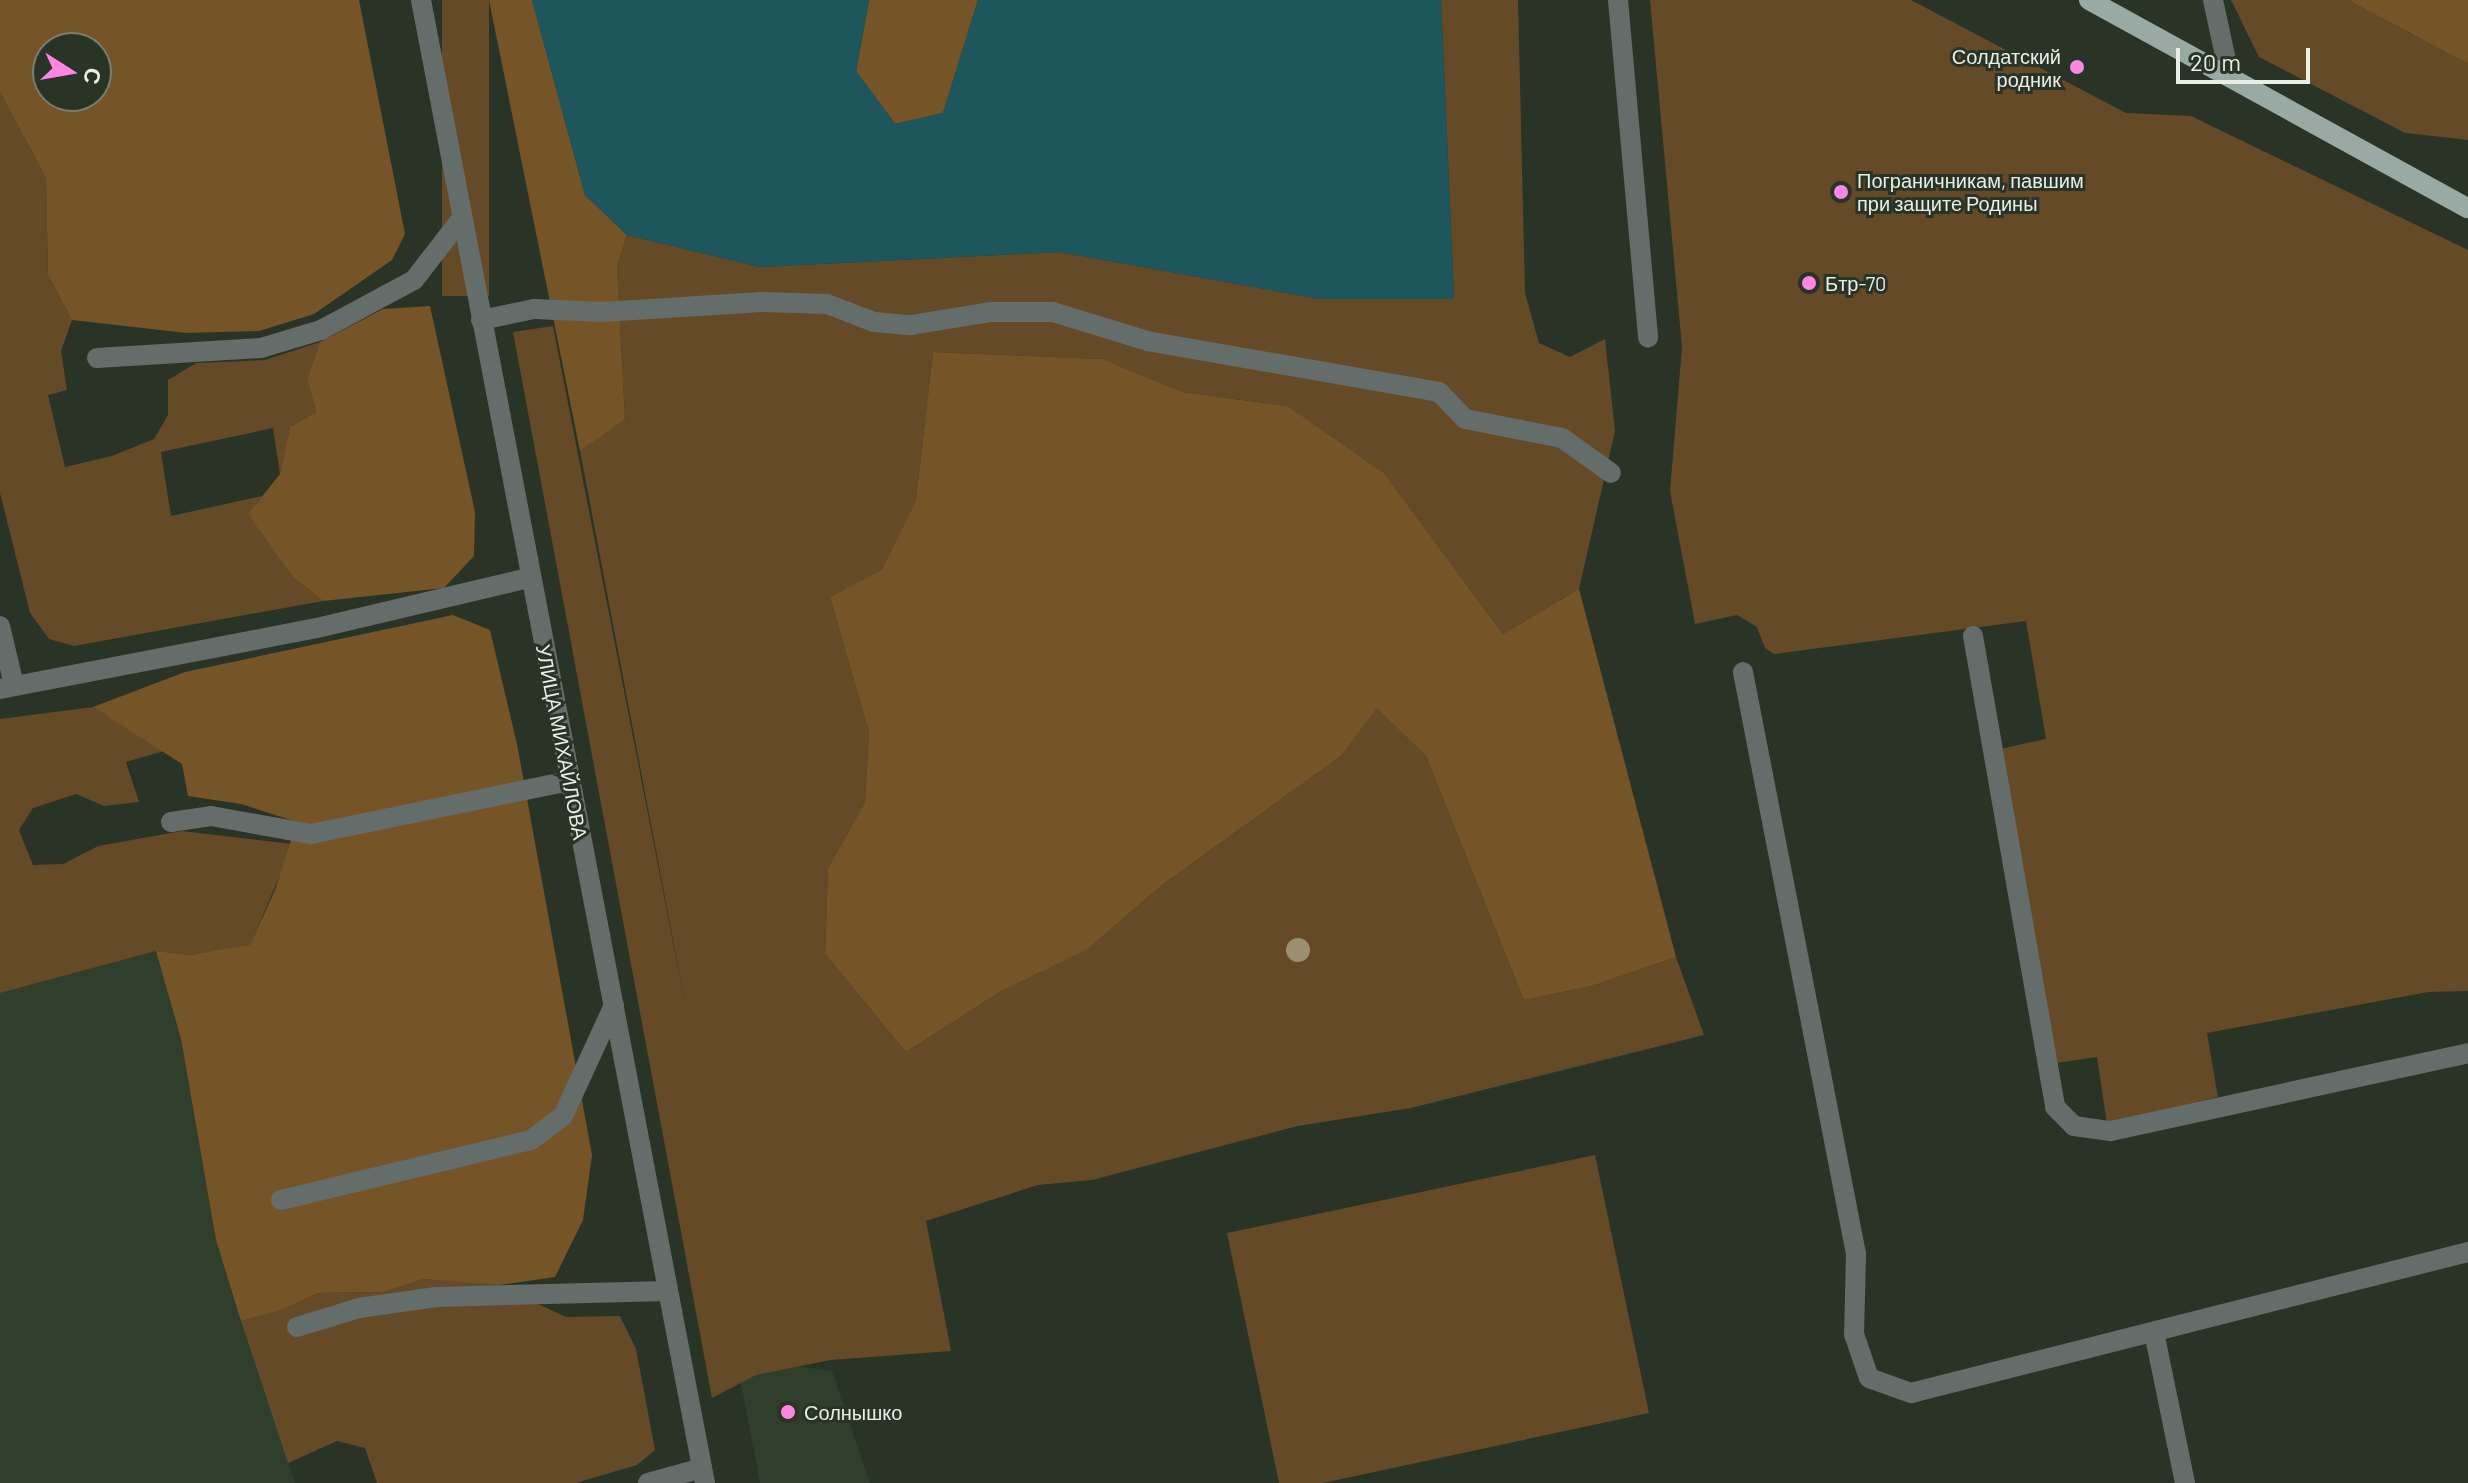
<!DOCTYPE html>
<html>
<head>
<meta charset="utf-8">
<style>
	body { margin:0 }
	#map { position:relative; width:2468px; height:1483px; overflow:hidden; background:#293326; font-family:Barlow,sans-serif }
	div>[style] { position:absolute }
	.built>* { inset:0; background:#303e2c }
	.green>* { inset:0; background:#644a27; transform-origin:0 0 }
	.forest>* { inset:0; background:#755528 }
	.water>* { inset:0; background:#1d575d }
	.minor>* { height:20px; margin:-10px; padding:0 10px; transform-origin:10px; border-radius:10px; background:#646d6a }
	.major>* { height:20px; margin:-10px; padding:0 10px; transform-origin:10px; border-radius:10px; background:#98aaa3 }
	.trees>* { width:24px; height:24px; margin:-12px; border-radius:50%; background:#9b8e72 }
	.dots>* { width:22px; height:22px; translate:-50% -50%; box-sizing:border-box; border:4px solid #293326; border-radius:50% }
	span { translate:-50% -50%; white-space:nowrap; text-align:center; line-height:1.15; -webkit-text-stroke:6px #293326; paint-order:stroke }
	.poi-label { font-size:20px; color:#e7eee6 }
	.right { translate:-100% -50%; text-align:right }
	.left { translate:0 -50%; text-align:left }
	.street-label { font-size:20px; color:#e7eee6 }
	.north { position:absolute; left:32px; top:32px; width:80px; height:80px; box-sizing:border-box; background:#293326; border:2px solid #757e73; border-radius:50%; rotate:101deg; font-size:22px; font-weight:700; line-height:32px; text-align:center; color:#e7eee6 }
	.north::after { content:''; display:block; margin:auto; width:28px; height:36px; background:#fc86e4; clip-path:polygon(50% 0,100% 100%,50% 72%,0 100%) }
	.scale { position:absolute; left:2176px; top:48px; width:134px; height:36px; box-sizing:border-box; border:4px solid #e7eee6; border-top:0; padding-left:10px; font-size:24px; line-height:28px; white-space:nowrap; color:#e7eee6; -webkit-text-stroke:6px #293326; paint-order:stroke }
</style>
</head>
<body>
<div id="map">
	<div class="built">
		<i style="clip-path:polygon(156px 951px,180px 1034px,216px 1240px,295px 1483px,0 1483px,0 993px)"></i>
		<i style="clip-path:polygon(736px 1358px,832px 1371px,870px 1483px,760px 1483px)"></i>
	</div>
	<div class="green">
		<i style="left:442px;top:0;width:47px;height:296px"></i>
		<i style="clip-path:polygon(1441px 0,1518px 0,1525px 293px,1539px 343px,1570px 357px,1605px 339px,1615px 431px,1579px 589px,1503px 634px,1384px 473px,1286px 406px,1182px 392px,1103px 359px,933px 352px,916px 500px,882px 571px,830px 597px,869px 732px,865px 802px,828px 868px,825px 954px,906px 1052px,1000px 992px,1088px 949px,1162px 885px,1341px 756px,1377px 707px,1426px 756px,1524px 1000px,1592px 986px,1676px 957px,1704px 1035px,1411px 1108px,1298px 1126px,1092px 1180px,1038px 1185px,926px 1221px,951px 1351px,831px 1360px,756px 1375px,712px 1398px,513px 332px,553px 326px,688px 1019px,580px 451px,625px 418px,617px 266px,627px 235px,760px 267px,1060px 252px,1320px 299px,1454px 298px)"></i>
		<i style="clip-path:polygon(1650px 0,1911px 0,2126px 113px,2191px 116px,2468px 250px,2468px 991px,2428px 992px,2207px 1033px,2218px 1097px,2107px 1124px,2097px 1057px,2056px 1063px,2000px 749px,2046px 739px,2026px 621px,1774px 654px,1765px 648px,1757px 627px,1737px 615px,1695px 624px,1670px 491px,1682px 347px)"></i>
		<i style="clip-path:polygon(2231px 0,2348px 0,2468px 64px,2468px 140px,2405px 133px,2259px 57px)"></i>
		<i style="clip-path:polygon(0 92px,46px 178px,48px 275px,72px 320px,61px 351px,67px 390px,48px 395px,65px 467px,112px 456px,154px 439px,168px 415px,168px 380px,196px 363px,265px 360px,320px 342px,307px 379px,316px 412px,290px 427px,280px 474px,273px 428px,161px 452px,171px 516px,262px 496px,249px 514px,292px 576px,323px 601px,74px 646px,49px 639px,30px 613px,0 493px)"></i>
		<i style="clip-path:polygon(93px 707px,164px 751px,126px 762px,139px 802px,104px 806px,76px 794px,33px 808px,19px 830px,33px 865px,63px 864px,98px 846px,182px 831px,293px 844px,250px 946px,190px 955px,156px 951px,0 993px,0 719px)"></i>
		<i style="clip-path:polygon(1595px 1155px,1649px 1413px,1323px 1483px,1279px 1483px,1227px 1233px)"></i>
		<i style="clip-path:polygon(424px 1279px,493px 1283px,566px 1317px,620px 1316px,636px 1349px,655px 1450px,637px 1465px,576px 1483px,377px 1483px,365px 1448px,337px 1441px,288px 1463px,241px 1321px,282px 1310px,318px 1293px,384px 1292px)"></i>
	</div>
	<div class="forest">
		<i style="clip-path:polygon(evenodd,0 0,359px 0,405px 234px,392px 260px,314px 314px,259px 331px,187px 333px,72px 320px,48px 275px,46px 178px,0 92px,0 0,48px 48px,96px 48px,96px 96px,48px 96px,48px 48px)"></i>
		<i style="clip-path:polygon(489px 0,532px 0,585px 195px,627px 235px,617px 266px,625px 419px,580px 451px)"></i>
		<i style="clip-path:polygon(869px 0,978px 0,943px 113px,895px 124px,856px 71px)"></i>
		<i style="clip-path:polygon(2348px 0,2468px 0,2468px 64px)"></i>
		<i style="clip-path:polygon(430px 306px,475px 512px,474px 556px,444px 588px,323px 601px,292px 576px,248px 514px,280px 474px,290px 427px,316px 412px,307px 379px,320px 342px,383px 309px)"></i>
		<i style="clip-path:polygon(933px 352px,1103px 359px,1182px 392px,1287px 406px,1384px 473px,1503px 634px,1579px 589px,1676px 957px,1592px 986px,1524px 1000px,1426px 756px,1377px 708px,1341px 756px,1162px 885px,1088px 949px,1000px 992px,906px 1052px,825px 954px,828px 868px,865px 802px,869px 732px,830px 597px,882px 570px,916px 500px)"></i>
		<i style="clip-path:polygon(453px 615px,490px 630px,517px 744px,592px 1155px,583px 1220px,555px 1277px,499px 1285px,424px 1279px,384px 1292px,318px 1293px,282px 1310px,241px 1321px,216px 1240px,181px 1039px,156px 951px,190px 955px,250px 945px,275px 890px,297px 822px,241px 804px,188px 796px,182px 764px,93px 707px,185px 672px)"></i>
	</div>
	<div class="water">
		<i style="clip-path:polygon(532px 0,869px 0,856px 71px,895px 124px,943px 113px,978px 0,1441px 0,1454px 299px,1320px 299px,1060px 252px,760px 267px,627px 235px,585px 195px)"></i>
	</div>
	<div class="minor">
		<i style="left:421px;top:0;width:1510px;rotate:79.16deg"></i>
		<i style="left:1618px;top:0;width:339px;rotate:84.9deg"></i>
		<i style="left:2213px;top:0;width:76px;rotate:77.8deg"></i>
		<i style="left:481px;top:320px;width:54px;rotate:-11.7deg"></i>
		<i style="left:534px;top:309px;width:68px;rotate:2.5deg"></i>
		<i style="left:602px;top:312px;width:160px;rotate:-3.6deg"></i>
		<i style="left:762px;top:302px;width:65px;rotate:1.8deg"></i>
		<i style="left:827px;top:304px;width:50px;rotate:21deg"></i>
		<i style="left:874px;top:322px;width:37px;rotate:5deg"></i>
		<i style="left:911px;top:325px;width:80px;rotate:-9.3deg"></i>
		<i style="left:990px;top:312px;width:63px"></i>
		<i style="left:1053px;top:312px;width:98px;rotate:17.1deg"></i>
		<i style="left:1147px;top:341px;width:296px;rotate:9.9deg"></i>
		<i style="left:1439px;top:392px;width:37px;rotate:46deg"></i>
		<i style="left:1465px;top:419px;width:99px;rotate:11.1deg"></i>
		<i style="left:1562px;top:438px;width:60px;rotate:35.5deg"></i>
		<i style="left:97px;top:358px;width:164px;rotate:-3.5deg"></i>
		<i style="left:261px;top:348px;width:63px;rotate:-16.7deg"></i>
		<i style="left:321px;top:330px;width:106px;rotate:-28.3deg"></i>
		<i style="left:414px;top:280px;width:78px;rotate:-52.3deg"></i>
		<i style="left:0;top:626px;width:61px;rotate:76.7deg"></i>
		<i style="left:1973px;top:636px;width:478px;rotate:80.1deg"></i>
		<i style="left:2055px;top:1107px;width:27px;rotate:45deg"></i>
		<i style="left:2074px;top:1126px;width:37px;rotate:8deg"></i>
		<i style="left:2111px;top:1131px;width:365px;rotate:-12.3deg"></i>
		<i style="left:1743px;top:672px;width:593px;rotate:79.01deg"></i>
		<i style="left:1856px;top:1254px;width:80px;rotate:91.4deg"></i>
		<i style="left:1854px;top:1334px;width:46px;rotate:71.2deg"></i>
		<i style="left:1869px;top:1378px;width:45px;rotate:19.7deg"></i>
		<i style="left:1911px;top:1393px;width:575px;rotate:-14.21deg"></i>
		<i style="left:0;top:689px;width:323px;rotate:-10.9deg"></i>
		<i style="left:317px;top:628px;width:218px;rotate:-13.3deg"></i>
		<i style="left:171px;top:822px;width:40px;rotate:-8.5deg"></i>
		<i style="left:211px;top:816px;width:102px;rotate:10.2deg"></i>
		<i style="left:311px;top:834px;width:264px;rotate:-11.6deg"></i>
		<i style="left:281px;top:1200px;width:257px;rotate:-13.5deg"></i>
		<i style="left:531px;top:1140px;width:40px;rotate:-37deg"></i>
		<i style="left:563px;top:1116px;width:122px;rotate:-65.3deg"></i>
		<i style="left:297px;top:1327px;width:65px;rotate:-17deg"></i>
		<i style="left:359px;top:1308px;width:78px;rotate:-8.1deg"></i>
		<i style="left:436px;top:1297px;width:232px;rotate:-1.5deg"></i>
		<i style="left:2154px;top:1332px;width:154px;rotate:78.4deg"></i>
		<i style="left:648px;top:1483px;width:56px;rotate:-15.5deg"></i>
	</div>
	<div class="major">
		<i style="left:2089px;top:0;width:432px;rotate:28.8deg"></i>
	</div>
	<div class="trees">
		<i style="left:1298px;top:950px"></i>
	</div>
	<div class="dots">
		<i style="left:2077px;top:67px;background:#fc86e4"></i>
		<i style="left:1841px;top:192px;background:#fc86e4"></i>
		<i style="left:1809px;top:283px;background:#fc86e4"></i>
		<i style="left:788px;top:1412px;background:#fc86e4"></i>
	</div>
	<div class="poi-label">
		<span class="right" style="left:2061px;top:68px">Солдатский<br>родник</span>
		<span class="left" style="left:1857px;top:192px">Пограничникам, павшим<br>при защите Родины</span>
		<span class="left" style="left:1825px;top:283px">Бтр-70</span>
		<span class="left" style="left:804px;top:1412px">Солнышко</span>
	</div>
	<div class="street-label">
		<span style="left:562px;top:742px;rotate:79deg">УЛИЦА МИХАЙЛОВА</span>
	</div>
	<div class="north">С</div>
	<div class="scale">20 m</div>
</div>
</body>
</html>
